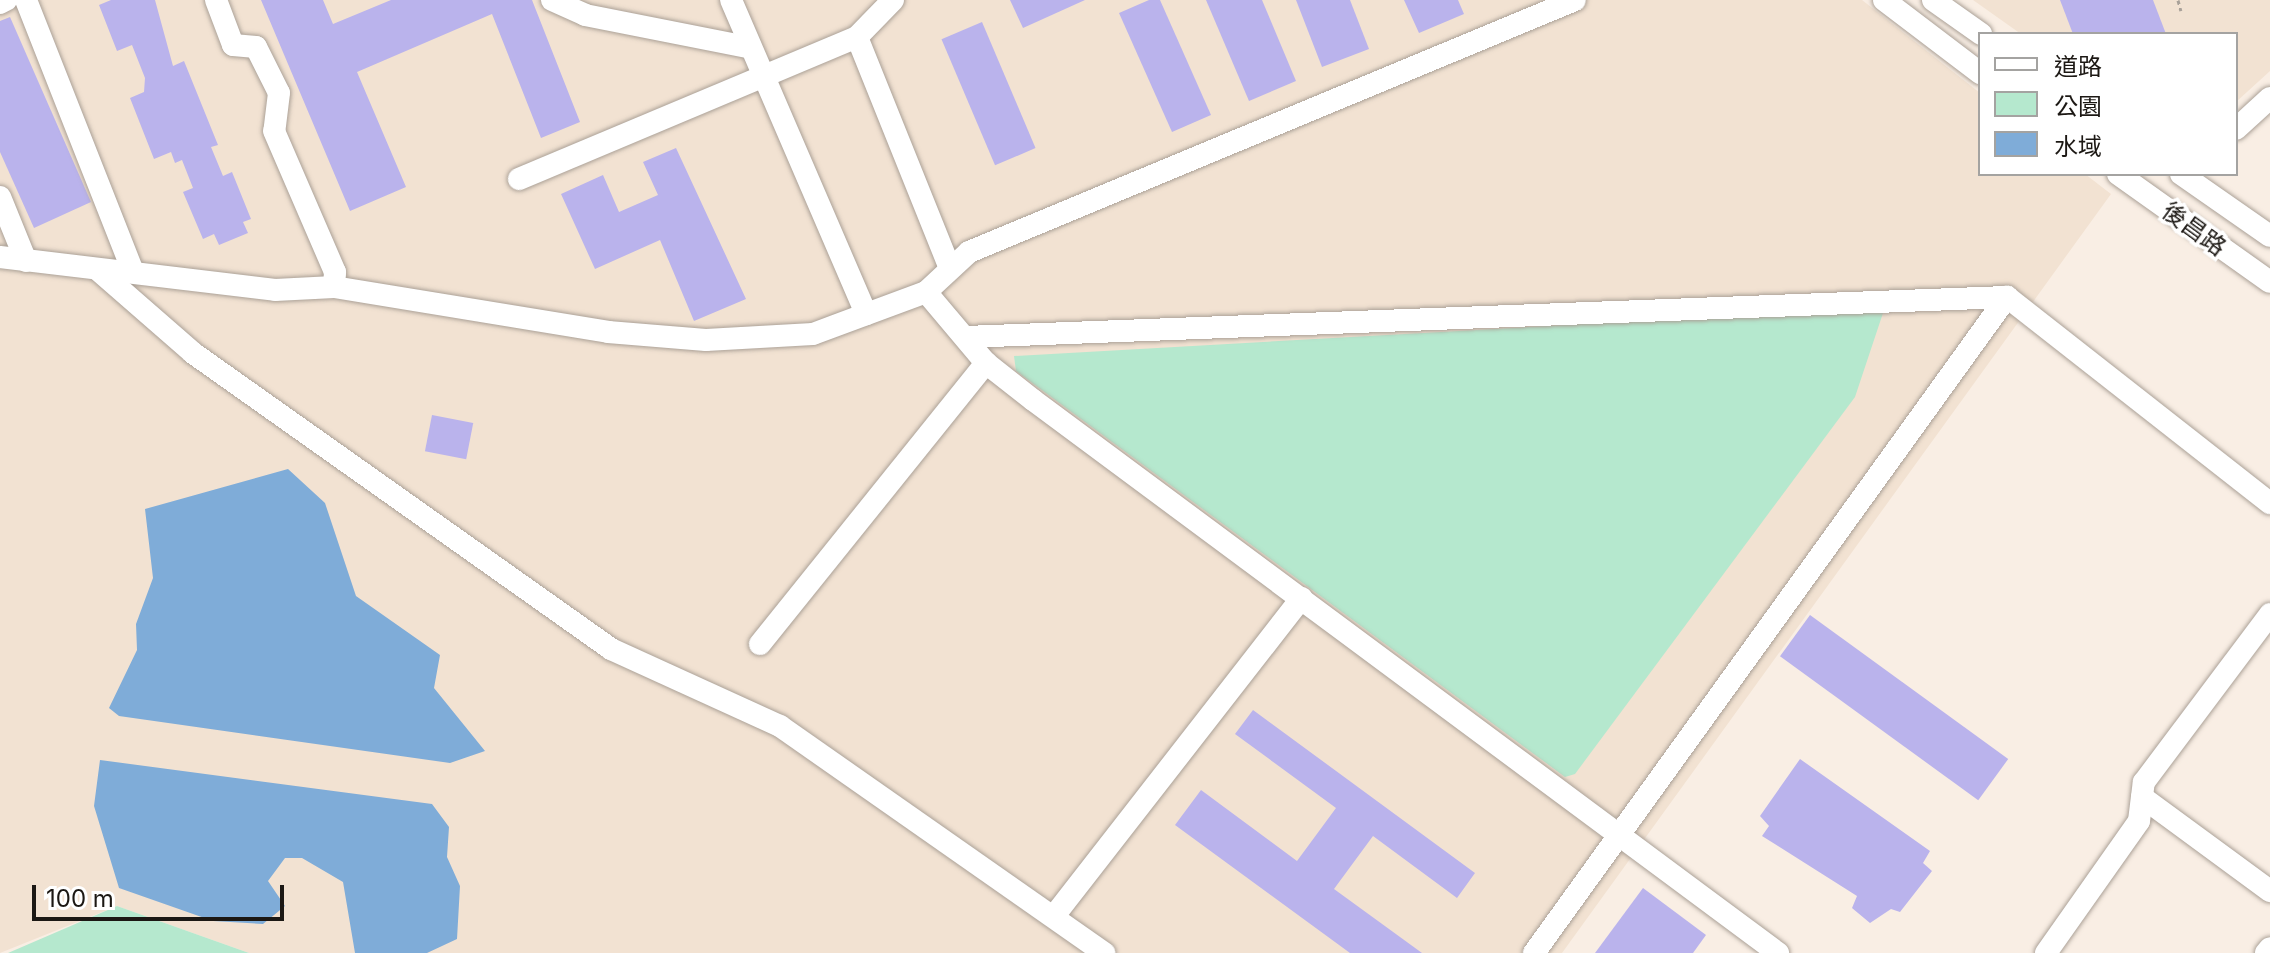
<!DOCTYPE html>
<html>
<head>
<meta charset="utf-8">
<style>
	body { margin:0 }
	#map { position:relative; width:2270px; height:953px; overflow:hidden; background:#f9eee4; font-family:Inter,"Noto Sans TC",sans-serif }
	div>[style] { position:absolute }
	.built>* { inset:0; background:#f2e2d2 }
	.green>* { inset:0; background:#b5e8ce }
	.water>* { inset:0; background:#7facd8 }
	.building>* { inset:0; background:#bab3ec; transform-origin:0 0 }
	.path>* { height:3px; margin-top:-1.5px; transform-origin:0; background:repeating-linear-gradient(90deg,#a9a199 0 4px,transparent 0 8px) }
	.roads { filter:drop-shadow(0 0 2px #aba197) drop-shadow(0 0 2px #aba197) }
	.minor>* { height:22px; margin:-11px; padding:0 11px; transform-origin:11px; border-radius:11px; background:#fff }
	span { translate:-50% -50%; white-space:nowrap; text-align:center; line-height:1.15; -webkit-text-stroke:7px #fff; paint-order:stroke }
	.street-label { font-size:24px; color:#1c1814 }
	.legend { position:absolute; left:1978px; top:32px; width:260px; height:144px; box-sizing:border-box; background:#fff; border:2px solid #a4a3a1; margin:0; padding:10px 14px; list-style:none; font-size:24px; color:#1c1814 }
	.legend li { display:flex; align-items:center; gap:16px; height:40px }
	.legend b { width:40px; border:2px solid #a4a3a1 }
	.scale { position:absolute; left:32px; top:885px; width:252px; height:36px; box-sizing:border-box; border:4px solid #1c1814; border-top:0; padding-left:10px; font-size:24px; line-height:28px; white-space:nowrap; color:#1c1814; -webkit-text-stroke:6px #fff; paint-order:stroke }
</style>
</head>
<body>
<div id="map">
	<div class="built">
		<i style="clip-path:polygon(0 0,1862px 0,1980px 93px,1980px 174px,2085px 174px,2111px 194px,1562px 953px,249px 953px,117px 906px,0 953px)"></i>
		<i style="clip-path:polygon(1973px 0,2270px 0,2270px 71px,2236px 102px,2236px 34px,2021px 34px)"></i>
	</div>
	<div class="green">
		<i style="clip-path:polygon(1885px 307px,1855px 397px,1575px 774px,1565px 777px,1016px 371px,1014px 356px)"></i>
		<i style="clip-path:polygon(117px 906px,249px 953px,8px 953px)"></i>
	</div>
	<div class="water">
		<i style="clip-path:polygon(288px 469px,325px 503px,356px 596px,440px 655px,434px 688px,485px 751px,450px 763px,119px 716px,109px 708px,137px 650px,136px 624px,153px 578px,145px 509px)"></i>
		<i style="clip-path:polygon(100px 760px,432px 804px,449px 827px,447px 857px,460px 886px,457px 939px,427px 953px,355px 953px,343px 882px,302px 858px,285px 858px,268px 881px,285px 906px,263px 924px,213px 921px,119px 888px,94px 806px)"></i>
	</div>
	<div class="building">
		<i style="clip-path:polygon(111px 0,155px 0,173px 66px,184px 61px,218px 145px,211px 147px,223px 176px,232px 172px,251px 219px,243px 222px,248px 233px,219px 245px,214px 234px,203px 239px,183px 192px,193px 188px,182px 160px,175px 163px,171px 152px,154px 159px,130px 98px,144px 92px,145px 78px,132px 45px,117px 51px,99px 5px)"></i>
		<i style="clip-path:polygon(261px 0,323px 0,333px 24px,391px 0,532px 0,580px 122px,541px 138px,492px 14px,357px 72px,406px 187px,350px 211px)"></i>
		<i style="clip-path:polygon(1010px 0,1085px 0,1023px 28px)"></i>
		<i style="clip-path:polygon(1149px 0,1160px 0,1211px 115px,1172px 132px,1119px 13px)"></i>
		<i style="clip-path:polygon(1206px 0,1262px 0,1296px 81px,1249px 101px)"></i>
		<i style="clip-path:polygon(1296px 0,1350px 0,1369px 49px,1322px 67px)"></i>
		<i style="clip-path:polygon(1404px 0,1458px 0,1464px 14px,1419px 33px)"></i>
		<i style="clip-path:polygon(2060px 0,2153px 0,2166px 34px,2073px 34px)"></i>
		<i style="clip-path:polygon(10px 17px,91px 202px,34px 228px,0 152px,0 21px)"></i>
		<i style="left:982px;top:22px;width:137px;height:44px;rotate:67deg"></i>
		<i style="clip-path:polygon(676px 148px,746px 299px,694px 321px,660px 240px,595px 269px,561px 194px,603px 175px,619px 212px,658px 195px,643px 162px)"></i>
		<i style="left:432px;top:415px;width:42px;height:37px;rotate:11deg"></i>
		<i style="left:1810px;top:615px;width:245px;height:51px;rotate:36deg"></i>
		<i style="clip-path:polygon(1253px 710px,1475px 873px,1457px 898px,1373px 836px,1334px 889px,1422px 953px,1350px 953px,1175px 825px,1201px 790px,1297px 861px,1336px 808px,1235px 734px)"></i>
		<i style="clip-path:polygon(1800px 759px,1930px 851px,1923px 863px,1932px 871px,1900px 912px,1891px 909px,1870px 923px,1852px 908px,1857px 896px,1762px 836px,1769px 826px,1760px 816px)"></i>
		<i style="clip-path:polygon(1643px 888px,1706px 935px,1693px 953px,1595px 953px)"></i>
	</div>
	<div class="path">
		<i style="left:2178px;top:0;width:11px;rotate:75deg"></i>
	</div>
	<div class="roads">
		<div class="minor">
			<i style="left:26px;top:0;width:292px;rotate:68.5deg"></i>
			<i style="left:216px;top:0;width:48px;rotate:69.3deg"></i>
			<i style="left:233px;top:45px;width:23px;rotate:5deg"></i>
			<i style="left:256px;top:47px;width:51px;rotate:63.4deg"></i>
			<i style="left:279px;top:93px;width:38px;rotate:97deg"></i>
			<i style="left:274px;top:131px;width:154px;rotate:66.6deg"></i>
			<i style="left:335px;top:272px;width:15px;rotate:94deg"></i>
			<i style="left:552px;top:0;width:36px;rotate:24deg"></i>
			<i style="left:585px;top:15px;width:169px;rotate:11.2deg"></i>
			<i style="left:731px;top:0;width:342px;rotate:66.7deg"></i>
			<i style="left:893px;top:0;width:52px;rotate:134.2deg"></i>
			<i style="left:857px;top:37px;width:249px;rotate:68.1deg"></i>
			<i style="left:1884px;top:0;width:121px;rotate:37.2deg"></i>
			<i style="left:1933px;top:0;width:59px;rotate:35.3deg"></i>
			<i style="left:0;top:3px;width:7px;rotate:-27deg"></i>
			<i style="left:2236px;top:129px;width:46px;rotate:-42.4deg"></i>
			<i style="left:2118px;top:174px;width:186px;rotate:35.4deg"></i>
			<i style="left:2181px;top:174px;width:108px;rotate:34.9deg"></i>
			<i style="left:519px;top:179px;width:367px;rotate:-22.8deg"></i>
			<i style="left:0;top:197px;width:69px;rotate:67.9deg"></i>
			<i style="left:0;top:257px;width:277px;rotate:6.8deg"></i>
			<i style="left:275px;top:290px;width:59px;rotate:-2.9deg"></i>
			<i style="left:334px;top:287px;width:278px;rotate:9.3deg"></i>
			<i style="left:608px;top:332px;width:98px;rotate:4.7deg"></i>
			<i style="left:706px;top:340px;width:107px;rotate:-3.2deg"></i>
			<i style="left:813px;top:334px;width:121px;rotate:-20.4deg"></i>
			<i style="left:926px;top:292px;width:59px;rotate:-42.9deg"></i>
			<i style="left:969px;top:252px;width:656px;rotate:-22.58deg"></i>
			<i style="left:98px;top:270px;width:126px;rotate:41.1deg"></i>
			<i style="left:193px;top:353px;width:512px;rotate:35.3deg"></i>
			<i style="left:611px;top:649px;width:186px;rotate:24.5deg"></i>
			<i style="left:780px;top:726px;width:396px;rotate:35deg"></i>
			<i style="left:926px;top:292px;width:93px;rotate:49.8deg"></i>
			<i style="left:986px;top:363px;width:60px;rotate:38.2deg"></i>
			<i style="left:1033px;top:400px;width:928px;rotate:36.59deg"></i>
			<i style="left:965px;top:337px;width:1043px;rotate:-2.2deg"></i>
			<i style="left:2007px;top:297px;width:334px;rotate:38.1deg"></i>
			<i style="left:760px;top:644px;width:361px;rotate:-51.2deg"></i>
			<i style="left:2142px;top:797px;width:159px;rotate:36.3deg"></i>
			<i style="left:1054px;top:916px;width:403px;rotate:-52.1deg"></i>
			<i style="left:1534px;top:953px;width:809px;rotate:-54.21deg"></i>
			<i style="left:2046px;top:953px;width:161px;rotate:-54.8deg"></i>
			<i style="left:2139px;top:821px;width:39px;rotate:-83deg"></i>
			<i style="left:2144px;top:782px;width:210px;rotate:-53.1deg"></i>
			<i style="left:2266px;top:953px;width:6px;rotate:-51deg"></i>
		</div>
	</div>
	<div class="street-label">
		<span style="left:2194px;top:229px;rotate:36deg">後昌路</span>
	</div>
	<ul class="legend">
	<li><b style="height:10px;background:#fff"></b>道路</li>
	<li><b style="height:22px;background:#b5e8ce"></b>公園</li>
	<li><b style="height:22px;background:#7facd8"></b>水域</li>
	</ul>
	<div class="scale">100 m</div>
</div>
</body>
</html>
